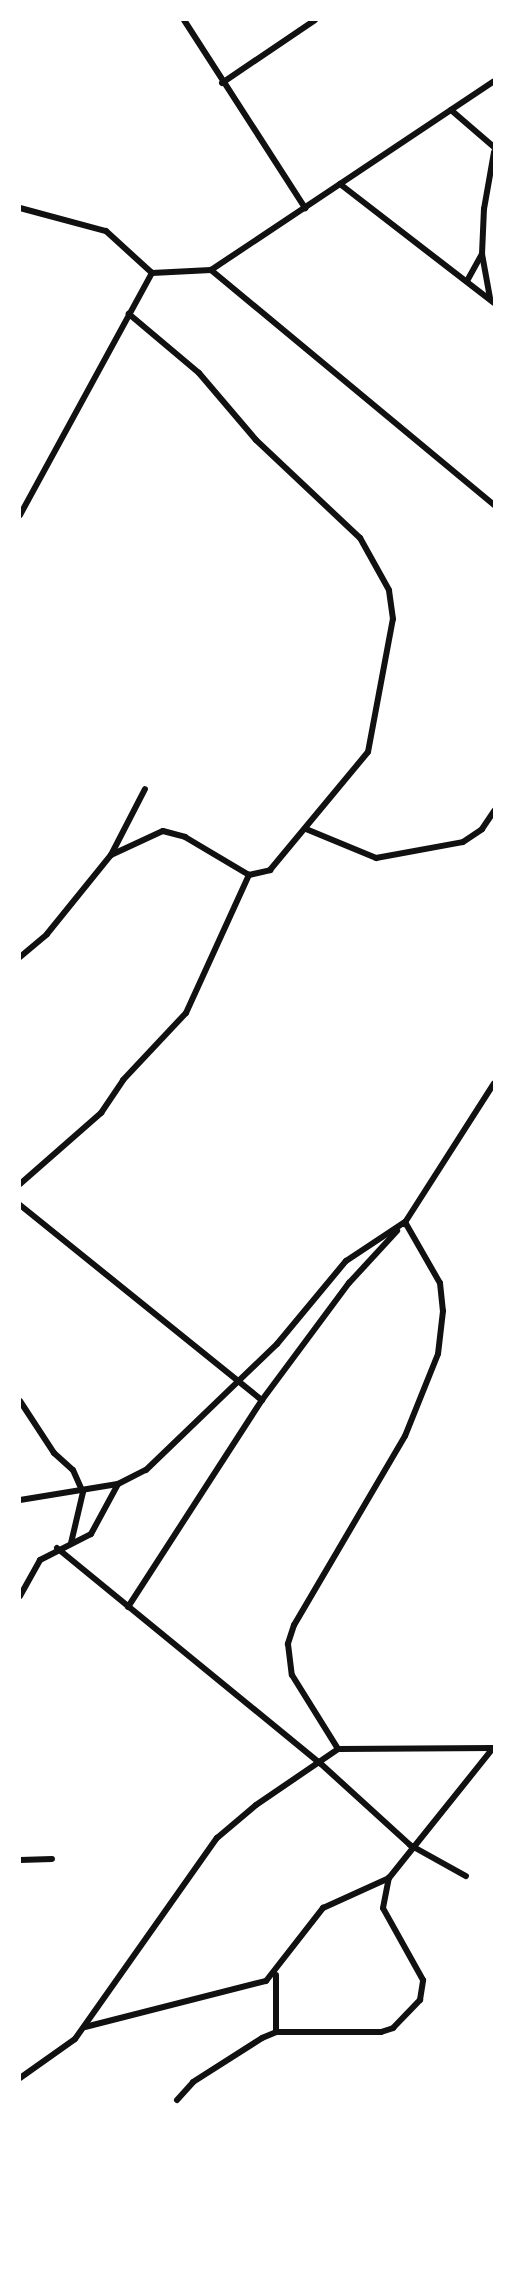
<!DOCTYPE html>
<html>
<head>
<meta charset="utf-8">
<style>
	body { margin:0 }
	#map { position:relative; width:514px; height:2276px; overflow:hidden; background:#fff; font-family:"Titillium Web",sans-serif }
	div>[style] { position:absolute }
	.minor>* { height:6px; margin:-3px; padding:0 3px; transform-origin:3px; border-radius:3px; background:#111 }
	span { translate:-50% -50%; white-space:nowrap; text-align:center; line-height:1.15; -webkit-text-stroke:6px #fff; paint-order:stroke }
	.frame { position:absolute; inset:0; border:21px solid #fff; pointer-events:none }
</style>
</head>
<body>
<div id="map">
	<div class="minor">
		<i style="left:184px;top:20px;width:224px;rotate:57.2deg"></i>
		<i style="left:222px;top:83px;width:112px;rotate:-34.1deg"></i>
		<i style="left:451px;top:110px;width:57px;rotate:40.7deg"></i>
		<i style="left:340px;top:184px;width:195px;rotate:37.7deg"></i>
		<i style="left:20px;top:208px;width:89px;rotate:15deg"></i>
		<i style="left:106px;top:231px;width:62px;rotate:42.4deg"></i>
		<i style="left:152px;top:273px;width:59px;rotate:-2.9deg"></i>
		<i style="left:211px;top:270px;width:340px;rotate:-33.7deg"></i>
		<i style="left:211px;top:270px;width:368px;rotate:39.7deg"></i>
		<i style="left:467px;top:281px;width:31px;rotate:-61deg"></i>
		<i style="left:490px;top:298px;width:45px;rotate:-100.3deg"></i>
		<i style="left:482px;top:254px;width:45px;rotate:-87.5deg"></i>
		<i style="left:484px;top:209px;width:58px;rotate:-80deg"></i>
		<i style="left:20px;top:515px;width:276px;rotate:-61.4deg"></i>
		<i style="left:306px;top:829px;width:76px;rotate:22.5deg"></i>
		<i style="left:376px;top:858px;width:88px;rotate:-10.4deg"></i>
		<i style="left:463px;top:842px;width:23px;rotate:-34deg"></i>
		<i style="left:482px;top:829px;width:22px;rotate:-56deg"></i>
		<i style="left:111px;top:855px;width:57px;rotate:-24.8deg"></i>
		<i style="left:163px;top:831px;width:23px;rotate:15deg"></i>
		<i style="left:185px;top:837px;width:74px;rotate:30.7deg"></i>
		<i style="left:249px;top:875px;width:22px;rotate:-13deg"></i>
		<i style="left:270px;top:870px;width:153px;rotate:-50.3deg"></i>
		<i style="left:368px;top:752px;width:135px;rotate:-79.4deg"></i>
		<i style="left:393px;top:619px;width:29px;rotate:-98deg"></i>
		<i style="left:389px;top:590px;width:60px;rotate:-119.1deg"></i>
		<i style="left:360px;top:538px;width:143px;rotate:-136.7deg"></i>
		<i style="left:256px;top:440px;width:88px;rotate:-130.4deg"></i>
		<i style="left:199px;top:373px;width:92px;rotate:-139.9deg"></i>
		<i style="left:20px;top:957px;width:35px;rotate:-40deg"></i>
		<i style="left:47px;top:934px;width:102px;rotate:-51deg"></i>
		<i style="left:111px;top:855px;width:74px;rotate:-62.7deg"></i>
		<i style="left:20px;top:1184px;width:108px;rotate:-41.2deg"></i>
		<i style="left:101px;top:1113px;width:40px;rotate:-56deg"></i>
		<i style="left:123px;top:1080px;width:92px;rotate:-46.8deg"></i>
		<i style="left:186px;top:1013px;width:152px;rotate:-65.5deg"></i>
		<i style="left:20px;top:1205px;width:311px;rotate:38.9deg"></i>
		<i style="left:404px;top:1224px;width:167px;rotate:-57.4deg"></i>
		<i style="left:20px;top:1401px;width:62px;rotate:56.8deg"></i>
		<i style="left:54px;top:1453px;width:25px;rotate:42deg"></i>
		<i style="left:73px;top:1470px;width:24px;rotate:66deg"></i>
		<i style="left:83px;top:1492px;width:52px;rotate:103.2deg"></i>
		<i style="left:20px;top:1500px;width:99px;rotate:-9.3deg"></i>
		<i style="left:118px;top:1484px;width:31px;rotate:-27deg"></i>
		<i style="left:146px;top:1470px;width:182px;rotate:-43.9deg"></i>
		<i style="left:277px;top:1344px;width:108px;rotate:-50.3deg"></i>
		<i style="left:346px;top:1261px;width:71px;rotate:-33.5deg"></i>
		<i style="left:405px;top:1222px;width:70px;rotate:60.2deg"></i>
		<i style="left:440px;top:1283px;width:28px;rotate:84deg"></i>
		<i style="left:443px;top:1311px;width:43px;rotate:96.6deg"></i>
		<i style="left:438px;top:1354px;width:88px;rotate:111.9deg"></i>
		<i style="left:405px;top:1436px;width:219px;rotate:120.4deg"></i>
		<i style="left:294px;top:1625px;width:20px;rotate:108deg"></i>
		<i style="left:288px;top:1644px;width:31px;rotate:83deg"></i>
		<i style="left:292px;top:1675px;width:87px;rotate:58.1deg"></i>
		<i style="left:57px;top:1548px;width:340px;rotate:39.3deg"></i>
		<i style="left:320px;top:1763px;width:122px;rotate:42.3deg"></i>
		<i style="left:410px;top:1845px;width:64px;rotate:29deg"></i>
		<i style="left:20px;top:1596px;width:41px;rotate:-60.9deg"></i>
		<i style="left:40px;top:1560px;width:57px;rotate:-27deg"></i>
		<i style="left:91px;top:1534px;width:57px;rotate:-61.6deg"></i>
		<i style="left:128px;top:1607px;width:247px;rotate:-57.1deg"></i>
		<i style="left:262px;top:1400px;width:146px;rotate:-53.4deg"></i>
		<i style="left:349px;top:1283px;width:71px;rotate:-47.3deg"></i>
		<i style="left:20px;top:1860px;width:32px;rotate:-2deg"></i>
		<i style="left:85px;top:2027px;width:187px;rotate:-14.3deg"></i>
		<i style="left:266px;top:1981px;width:93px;rotate:-52deg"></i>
		<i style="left:323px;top:1908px;width:72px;rotate:-24.4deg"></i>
		<i style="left:276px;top:2032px;width:57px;rotate:-90deg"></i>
		<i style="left:20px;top:2078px;width:67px;rotate:-35.3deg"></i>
		<i style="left:75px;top:2039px;width:246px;rotate:-54.8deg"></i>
		<i style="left:217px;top:1838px;width:51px;rotate:-40.2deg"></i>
		<i style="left:256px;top:1805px;width:99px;rotate:-34.3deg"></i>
		<i style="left:338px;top:1749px;width:156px;rotate:-0.4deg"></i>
		<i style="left:177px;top:2100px;width:24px;rotate:-48deg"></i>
		<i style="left:193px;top:2082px;width:82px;rotate:-32.5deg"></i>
		<i style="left:262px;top:2038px;width:15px;rotate:-23deg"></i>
		<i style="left:276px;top:2032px;width:105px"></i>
		<i style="left:381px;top:2032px;width:13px;rotate:-18deg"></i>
		<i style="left:393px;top:2028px;width:39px;rotate:-46deg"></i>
		<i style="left:420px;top:2000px;width:20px;rotate:-81deg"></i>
		<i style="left:423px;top:1980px;width:82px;rotate:-119.1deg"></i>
		<i style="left:383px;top:1908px;width:31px;rotate:-79deg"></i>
		<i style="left:389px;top:1878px;width:166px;rotate:-51.3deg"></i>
	</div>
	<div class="frame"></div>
</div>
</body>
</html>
